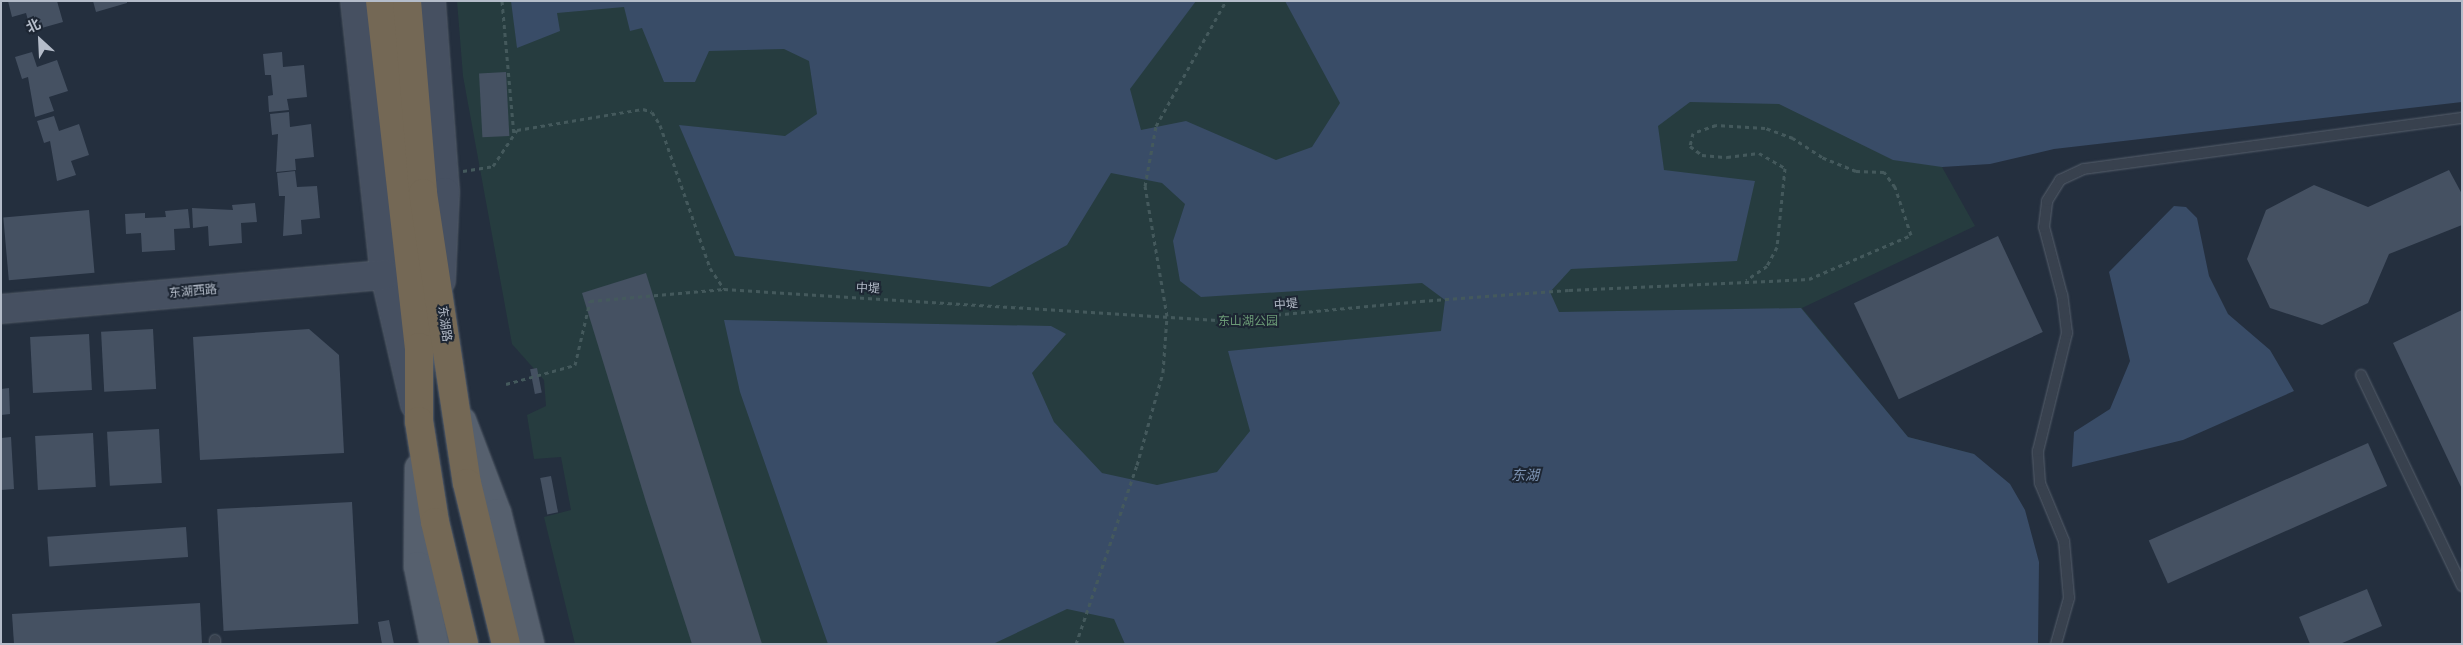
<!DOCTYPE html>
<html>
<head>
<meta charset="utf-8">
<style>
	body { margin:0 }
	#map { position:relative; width:2463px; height:645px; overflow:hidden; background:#242f3e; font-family:"Nunito Sans","Noto Sans SC",sans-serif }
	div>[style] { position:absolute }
	.green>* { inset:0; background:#263c3f }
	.water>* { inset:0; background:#394c67 }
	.building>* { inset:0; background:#455162; transform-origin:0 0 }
	.path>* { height:3px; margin-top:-1.5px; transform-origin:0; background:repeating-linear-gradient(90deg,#44595c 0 4px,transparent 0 8px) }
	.roads { filter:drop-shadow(0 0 1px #565f6c) drop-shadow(0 0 1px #565f6c) }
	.lane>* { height:10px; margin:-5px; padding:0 5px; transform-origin:5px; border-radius:5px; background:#38414e }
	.secondary>* { height:28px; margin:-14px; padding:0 14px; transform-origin:14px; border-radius:14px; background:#465061 }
	.primary>* { height:28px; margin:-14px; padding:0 14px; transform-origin:14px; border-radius:14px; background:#56606e }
	.highway>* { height:28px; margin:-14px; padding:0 14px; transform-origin:14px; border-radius:14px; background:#746855 }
	.path-bridge>* { height:3px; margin-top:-1.5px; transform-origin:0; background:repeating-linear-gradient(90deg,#44595c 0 4px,transparent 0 8px) }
	span { translate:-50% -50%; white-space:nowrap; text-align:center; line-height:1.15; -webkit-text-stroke:4px #1d2633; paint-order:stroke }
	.street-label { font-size:12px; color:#b4bcc9 }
	.park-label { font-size:12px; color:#6b9a76 }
	.water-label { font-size:14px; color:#7c92b1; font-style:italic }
	.frame { position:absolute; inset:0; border:2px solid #b4bcc9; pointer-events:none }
	.north { position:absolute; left:15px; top:15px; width:50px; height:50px; -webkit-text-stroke:4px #1d2633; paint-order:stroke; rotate:335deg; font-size:14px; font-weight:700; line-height:20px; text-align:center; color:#b4bcc9 }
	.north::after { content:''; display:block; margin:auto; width:18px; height:22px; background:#b4bcc9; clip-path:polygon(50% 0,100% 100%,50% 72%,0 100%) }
</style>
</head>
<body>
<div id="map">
	<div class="green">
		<i style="clip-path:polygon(457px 1px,1867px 1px,1942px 167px,1975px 226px,1802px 308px,1908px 437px,1974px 454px,2038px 644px,575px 644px,544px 517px,571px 510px,561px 457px,534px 459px,527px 415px,546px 406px,544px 380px,512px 344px,463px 76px)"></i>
	</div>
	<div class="water">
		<i style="clip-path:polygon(511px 1px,1196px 1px,1130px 89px,1141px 130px,1186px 121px,1276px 160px,1312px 147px,1340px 103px,1285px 1px,2462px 1px,2462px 102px,2054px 149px,1990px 164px,1942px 167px,1893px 160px,1779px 104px,1690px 102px,1658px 126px,1664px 170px,1755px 181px,1737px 261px,1571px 269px,1550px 292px,1559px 312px,1801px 308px,1908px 437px,1974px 454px,2010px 484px,2025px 510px,2039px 562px,2038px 644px,1125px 644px,1114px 619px,1067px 609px,993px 644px,828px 644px,740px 392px,724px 320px,1051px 326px,1066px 334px,1032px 373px,1054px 422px,1102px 473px,1157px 485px,1217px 472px,1250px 431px,1228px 351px,1441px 331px,1445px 300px,1422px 283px,1201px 297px,1180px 281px,1173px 241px,1185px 204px,1162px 183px,1111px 173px,1067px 245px,990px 287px,735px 256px,679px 125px,785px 136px,817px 114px,809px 61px,784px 49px,709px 51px,695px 82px,664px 82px,642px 28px,630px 31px,624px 7px,557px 13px,560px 31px,517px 48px)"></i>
		<i style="clip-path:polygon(2174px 206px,2186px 207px,2197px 218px,2209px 276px,2228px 314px,2270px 350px,2294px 391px,2183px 440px,2072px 467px,2074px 432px,2110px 409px,2130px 361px,2109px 272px)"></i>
	</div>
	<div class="building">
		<i style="clip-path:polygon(8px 1px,57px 1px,63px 22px,31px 31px,26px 13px,12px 17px)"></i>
		<i style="clip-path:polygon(93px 1px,127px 1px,127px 3px,96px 12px)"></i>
		<i style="clip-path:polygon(32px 52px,37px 67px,57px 60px,68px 91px,49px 97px,54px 111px,35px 117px,28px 77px,22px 79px,15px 57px)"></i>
		<i style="clip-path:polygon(282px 52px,283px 67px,304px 65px,307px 97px,287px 99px,289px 110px,269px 112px,268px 96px,273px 95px,271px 75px,265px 75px,263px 54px)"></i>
		<i style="left:506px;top:72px;width:64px;height:27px;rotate:87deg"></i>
		<i style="clip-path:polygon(289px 112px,290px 127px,311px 124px,314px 157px,295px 159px,296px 170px,276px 172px,278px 134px,272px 135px,270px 114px)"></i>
		<i style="clip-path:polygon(54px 116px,59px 131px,79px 124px,89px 155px,71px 161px,76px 175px,57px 181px,50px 141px,44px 143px,37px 121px)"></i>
		<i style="clip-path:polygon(2449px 170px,2462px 194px,2462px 225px,2389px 254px,2368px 303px,2322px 325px,2270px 308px,2247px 259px,2266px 210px,2314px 185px,2368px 207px)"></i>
		<i style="clip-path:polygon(295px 171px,297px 187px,317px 186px,320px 218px,301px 220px,302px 234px,283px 236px,285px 196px,279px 196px,277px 173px)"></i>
		<i style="clip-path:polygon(255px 203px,257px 222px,241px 223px,242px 243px,209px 246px,208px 226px,193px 228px,192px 208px,233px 210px,232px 205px)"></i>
		<i style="clip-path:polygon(188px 209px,190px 228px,174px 229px,175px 250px,142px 252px,141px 233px,126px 234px,125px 214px,145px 213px,145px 218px,166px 217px,165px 211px)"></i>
		<i style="left:89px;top:210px;width:63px;height:86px;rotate:85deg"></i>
		<i style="left:1998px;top:236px;width:106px;height:159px;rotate:65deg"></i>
		<i style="clip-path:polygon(646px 273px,762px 644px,692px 644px,646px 502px,582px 293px)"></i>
		<i style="clip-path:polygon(2462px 310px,2462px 489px,2393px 343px)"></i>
		<i style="left:153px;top:329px;width:60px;height:52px;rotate:87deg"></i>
		<i style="clip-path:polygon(309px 329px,339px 355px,344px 453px,200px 460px,193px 337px)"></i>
		<i style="left:89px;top:334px;width:56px;height:59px;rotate:87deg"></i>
		<i style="left:537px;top:368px;width:25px;height:7px;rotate:79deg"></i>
		<i style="clip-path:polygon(9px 388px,10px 414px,1px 415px,1px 389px)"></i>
		<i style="left:159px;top:429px;width:54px;height:52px;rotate:87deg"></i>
		<i style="left:93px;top:433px;width:54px;height:58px;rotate:87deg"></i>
		<i style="clip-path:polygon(11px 437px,14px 489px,1px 490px,1px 438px)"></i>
		<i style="left:2368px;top:443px;width:47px;height:240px;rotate:66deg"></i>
		<i style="left:551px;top:476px;width:37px;height:11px;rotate:79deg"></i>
		<i style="left:352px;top:502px;width:122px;height:135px;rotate:87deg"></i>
		<i style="left:186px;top:527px;width:30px;height:139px;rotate:86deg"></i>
		<i style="clip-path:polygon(2367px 589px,2382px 626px,2340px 644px,2310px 644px,2299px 617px)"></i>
		<i style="clip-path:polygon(200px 603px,202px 644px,14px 644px,12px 614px)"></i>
		<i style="clip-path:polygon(389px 620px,394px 644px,382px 644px,378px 622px)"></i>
	</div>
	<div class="path">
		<i style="left:502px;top:1px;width:135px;rotate:84.9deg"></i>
		<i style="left:463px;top:171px;width:30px;rotate:-9deg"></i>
		<i style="left:493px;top:166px;width:43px;rotate:-56.3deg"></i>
		<i style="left:517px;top:130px;width:128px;rotate:-9.5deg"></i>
		<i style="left:643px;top:109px;width:9px;rotate:18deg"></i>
		<i style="left:652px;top:112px;width:15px;rotate:58deg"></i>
		<i style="left:660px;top:125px;width:151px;rotate:70.7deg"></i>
		<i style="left:710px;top:268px;width:25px;rotate:56deg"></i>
		<i style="left:724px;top:289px;width:498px;rotate:3.6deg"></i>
		<i style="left:1221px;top:320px;width:201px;rotate:-5.4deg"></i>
		<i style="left:1569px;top:290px;width:240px;rotate:-2.6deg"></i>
		<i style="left:1809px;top:279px;width:111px;rotate:-23.3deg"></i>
		<i style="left:1911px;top:235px;width:51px;rotate:-108.4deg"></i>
		<i style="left:1895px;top:187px;width:19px;rotate:-126deg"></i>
		<i style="left:1884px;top:172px;width:28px;rotate:-178deg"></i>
		<i style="left:1856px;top:171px;width:37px;rotate:-158deg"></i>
		<i style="left:1822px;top:157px;width:35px;rotate:-147deg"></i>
		<i style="left:1793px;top:138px;width:30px;rotate:-160deg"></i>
		<i style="left:1765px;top:128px;width:49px;rotate:-176.5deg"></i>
		<i style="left:1716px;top:125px;width:24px;rotate:161deg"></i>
		<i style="left:1693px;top:133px;width:13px;rotate:103deg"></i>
		<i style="left:1690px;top:146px;width:15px;rotate:37deg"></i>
		<i style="left:1702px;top:155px;width:25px;rotate:5deg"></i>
		<i style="left:1727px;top:157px;width:32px;rotate:-7deg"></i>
		<i style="left:1759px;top:153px;width:30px;rotate:30deg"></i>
		<i style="left:1785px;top:168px;width:79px;rotate:95.8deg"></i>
		<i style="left:1777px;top:247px;width:21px;rotate:118deg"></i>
		<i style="left:1767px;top:266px;width:25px;rotate:146deg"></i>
		<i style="left:506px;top:384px;width:72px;rotate:-15.4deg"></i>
		<i style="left:575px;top:365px;width:66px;rotate:-76.8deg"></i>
		<i style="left:590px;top:301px;width:135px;rotate:-5.1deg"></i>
		<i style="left:1076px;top:644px;width:189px;rotate:-71.2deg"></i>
		<i style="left:1137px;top:465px;width:97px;rotate:-74.4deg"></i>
		<i style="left:1163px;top:372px;width:56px;rotate:-85.9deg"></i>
		<i style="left:1167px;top:316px;width:132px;rotate:-99.6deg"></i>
		<i style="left:1145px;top:186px;width:61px;rotate:-79.6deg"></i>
		<i style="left:1156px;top:126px;width:143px;rotate:-60.8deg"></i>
	</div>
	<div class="roads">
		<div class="lane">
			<i style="left:2361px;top:375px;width:234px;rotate:64.4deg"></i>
			<i style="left:215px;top:640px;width:4px;rotate:90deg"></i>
			<i style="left:2056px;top:644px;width:48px;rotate:-74.2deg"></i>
			<i style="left:2069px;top:598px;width:57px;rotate:-95deg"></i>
			<i style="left:2064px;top:541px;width:63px;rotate:-112.5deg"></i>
			<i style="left:2040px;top:483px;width:32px;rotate:-94deg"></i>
			<i style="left:2038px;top:451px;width:122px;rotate:-76.2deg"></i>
			<i style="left:2067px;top:333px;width:38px;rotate:-97deg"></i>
			<i style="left:2062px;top:295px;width:70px;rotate:-104.8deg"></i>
			<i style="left:2044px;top:227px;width:26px;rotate:-83deg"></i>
			<i style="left:2047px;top:201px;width:25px;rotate:-58deg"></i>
			<i style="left:2060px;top:180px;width:26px;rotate:-25deg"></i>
			<i style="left:2084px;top:169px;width:381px;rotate:-7.7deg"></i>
		</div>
		<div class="secondary">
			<i style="left:355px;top:1px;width:276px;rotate:83.8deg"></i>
			<i style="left:385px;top:275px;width:133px;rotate:77deg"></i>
			<i style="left:431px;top:1px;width:192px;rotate:85.8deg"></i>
			<i style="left:445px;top:192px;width:89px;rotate:92.6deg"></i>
			<i style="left:1px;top:309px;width:386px;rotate:-5.1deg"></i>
		</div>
		<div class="primary">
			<i style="left:462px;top:421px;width:98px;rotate:69.2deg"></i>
			<i style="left:497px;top:513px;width:135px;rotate:75.9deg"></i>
			<i style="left:419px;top:468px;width:98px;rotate:90.6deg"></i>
			<i style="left:418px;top:566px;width:80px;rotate:78.4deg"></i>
		</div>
		<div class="highway">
			<i style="left:380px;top:1px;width:348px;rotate:83.6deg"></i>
			<i style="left:419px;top:347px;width:74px;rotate:90deg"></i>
			<i style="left:419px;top:421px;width:102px;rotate:81deg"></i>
			<i style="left:435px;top:522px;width:125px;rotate:76.6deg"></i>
			<i style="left:407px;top:1px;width:193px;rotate:85.2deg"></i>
			<i style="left:423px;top:193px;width:293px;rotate:81.4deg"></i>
			<i style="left:467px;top:483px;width:166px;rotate:76.4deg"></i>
		</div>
	</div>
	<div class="path-bridge">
		<i style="left:1421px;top:301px;width:148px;rotate:-4.3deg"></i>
	</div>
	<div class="street-label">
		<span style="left:868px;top:289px;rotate:3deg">中堤</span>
		<span style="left:193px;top:292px;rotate:-5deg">东湖西路</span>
		<span style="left:1286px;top:305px;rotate:-5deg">中堤</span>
		<span style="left:444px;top:324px;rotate:82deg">东湖路</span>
	</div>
	<div class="park-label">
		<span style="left:1248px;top:322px">东山湖公园</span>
	</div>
	<div class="water-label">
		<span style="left:1525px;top:476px">东湖</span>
	</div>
	<div class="frame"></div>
	<div class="north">北</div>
</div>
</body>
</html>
